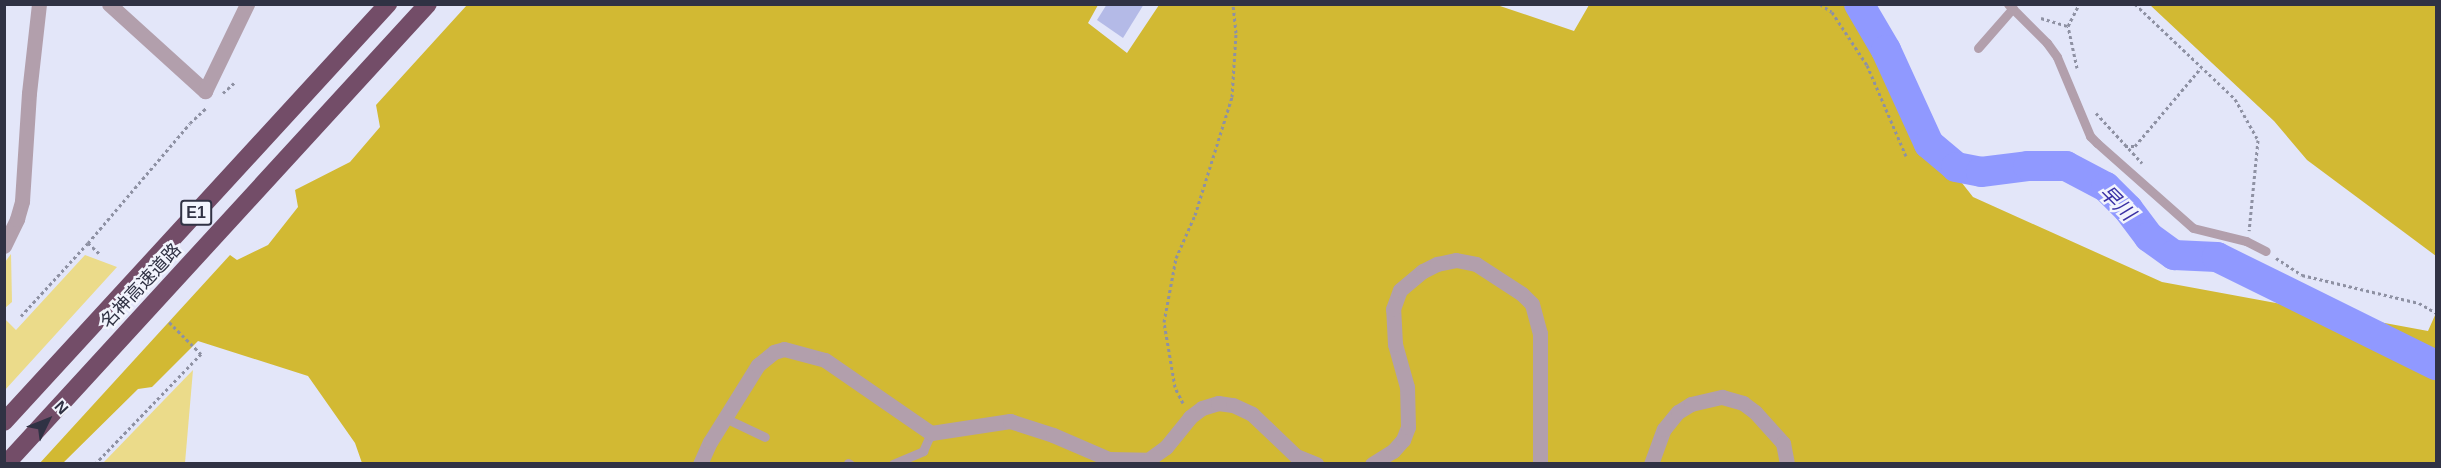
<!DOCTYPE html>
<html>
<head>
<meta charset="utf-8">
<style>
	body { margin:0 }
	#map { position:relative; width:2441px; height:468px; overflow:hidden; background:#e3e6f9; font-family:Helvetica,"Noto Sans JP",sans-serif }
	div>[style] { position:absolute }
	.green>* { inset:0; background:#ebdb8a }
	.forest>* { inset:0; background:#d2b933 }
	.river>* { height:30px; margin:-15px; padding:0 15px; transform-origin:15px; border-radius:15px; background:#9099ff }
	.building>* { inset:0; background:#b4bae7 }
	.path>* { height:3px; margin-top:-1.5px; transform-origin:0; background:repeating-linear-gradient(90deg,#8e91a3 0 3px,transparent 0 6px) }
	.service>* { height:9px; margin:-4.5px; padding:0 4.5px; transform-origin:4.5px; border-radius:4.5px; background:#b29fac }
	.minor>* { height:15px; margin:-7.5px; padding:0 7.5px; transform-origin:7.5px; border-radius:7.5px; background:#b29fac }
	.motorway>* { height:18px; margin:-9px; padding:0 9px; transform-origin:9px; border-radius:9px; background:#734d68 }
	span { translate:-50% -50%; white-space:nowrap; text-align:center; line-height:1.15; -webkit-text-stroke:5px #f2f4fd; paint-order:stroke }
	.shield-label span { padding:2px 4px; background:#f2f4fd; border:2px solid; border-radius:4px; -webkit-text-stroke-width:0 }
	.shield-label { font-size:16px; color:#303244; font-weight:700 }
	.street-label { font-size:18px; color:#303244 }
	.water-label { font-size:20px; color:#3a31a4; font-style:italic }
	.frame { position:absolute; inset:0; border:6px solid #303244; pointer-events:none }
	.north { position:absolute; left:18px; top:390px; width:60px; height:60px; -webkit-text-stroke:4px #f2f4fd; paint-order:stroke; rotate:47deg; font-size:16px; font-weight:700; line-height:24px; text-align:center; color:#303244 }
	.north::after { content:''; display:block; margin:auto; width:21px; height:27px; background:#303244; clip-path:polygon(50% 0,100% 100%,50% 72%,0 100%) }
</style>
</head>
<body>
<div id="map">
	<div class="green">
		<i style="clip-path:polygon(11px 254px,12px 302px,5px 308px,5px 262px)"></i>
		<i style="clip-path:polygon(85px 255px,117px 267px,5px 390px,5px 319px,16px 330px)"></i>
		<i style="clip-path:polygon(193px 370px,185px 463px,103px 463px)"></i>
	</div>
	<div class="forest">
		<i style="clip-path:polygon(467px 5px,1098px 5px,1088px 23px,1127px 53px,1159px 5px,1497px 5px,1574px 31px,1589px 5px,1858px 5px,1888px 49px,1907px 113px,1973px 197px,2162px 282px,2428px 331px,2436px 313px,2436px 463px,362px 463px,355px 443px,308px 376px,198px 341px,152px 387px,138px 389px,63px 463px,39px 464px,230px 255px,237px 260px,268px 245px,298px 207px,295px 190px,350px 162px,380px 127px,376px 105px)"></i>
		<i style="clip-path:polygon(2150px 5px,2436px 5px,2436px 256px,2307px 160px,2274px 121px)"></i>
	</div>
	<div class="river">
		<i style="left:1859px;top:4px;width:53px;rotate:59.6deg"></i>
		<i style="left:1886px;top:50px;width:103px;rotate:65.4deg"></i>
		<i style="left:1929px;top:144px;width:35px;rotate:40deg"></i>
		<i style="left:1956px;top:167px;width:25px;rotate:11deg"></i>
		<i style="left:1981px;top:172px;width:47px;rotate:-7.3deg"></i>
		<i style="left:2028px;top:166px;width:38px"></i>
		<i style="left:2066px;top:166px;width:45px;rotate:27.7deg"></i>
		<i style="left:2106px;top:187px;width:31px;rotate:45deg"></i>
		<i style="left:2128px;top:209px;width:35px;rotate:53deg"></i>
		<i style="left:2149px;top:237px;width:31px;rotate:36deg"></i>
		<i style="left:2174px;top:255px;width:43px;rotate:2.7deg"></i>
		<i style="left:2217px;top:257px;width:244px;rotate:26.3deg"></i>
	</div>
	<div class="building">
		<i style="clip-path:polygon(1107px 4px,1144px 4px,1123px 38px,1097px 20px)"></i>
	</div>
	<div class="path">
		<i style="left:1820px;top:4px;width:14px;rotate:34deg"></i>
		<i style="left:1832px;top:12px;width:64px;rotate:56.6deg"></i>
		<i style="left:1867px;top:65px;width:99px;rotate:66.8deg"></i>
		<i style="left:2135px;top:4px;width:138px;rotate:43.5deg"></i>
		<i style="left:2235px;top:99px;width:47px;rotate:60.7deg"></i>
		<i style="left:2258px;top:140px;width:91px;rotate:95.6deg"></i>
		<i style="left:2041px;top:18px;width:28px;rotate:17deg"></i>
		<i style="left:2077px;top:68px;width:43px;rotate:-102.1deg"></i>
		<i style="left:2068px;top:26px;width:25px;rotate:-63deg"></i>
		<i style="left:223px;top:93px;width:15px;rotate:-42deg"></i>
		<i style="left:2096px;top:113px;width:68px;rotate:47.4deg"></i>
		<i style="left:2125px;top:146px;width:10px"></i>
		<i style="left:2135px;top:146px;width:102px;rotate:-49.8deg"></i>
		<i style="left:88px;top:243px;width:16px;rotate:43deg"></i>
		<i style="left:2276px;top:258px;width:31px;rotate:33deg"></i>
		<i style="left:2302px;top:275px;width:120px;rotate:13.5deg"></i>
		<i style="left:2419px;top:303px;width:20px;rotate:30deg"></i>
		<i style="left:21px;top:316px;width:99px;rotate:-47.5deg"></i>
		<i style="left:88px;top:243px;width:157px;rotate:-49.6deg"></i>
		<i style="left:190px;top:123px;width:23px;rotate:-43deg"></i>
		<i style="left:1183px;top:403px;width:18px;rotate:-117deg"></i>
		<i style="left:1175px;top:387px;width:66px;rotate:-99.6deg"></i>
		<i style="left:1164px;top:322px;width:65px;rotate:-79.4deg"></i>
		<i style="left:1176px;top:258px;width:47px;rotate:-66.2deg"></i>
		<i style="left:1195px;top:215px;width:124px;rotate:-72.6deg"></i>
		<i style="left:1232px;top:97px;width:64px;rotate:-86.4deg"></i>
		<i style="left:1236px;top:33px;width:29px;rotate:-96deg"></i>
		<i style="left:95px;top:464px;width:153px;rotate:-46.1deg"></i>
		<i style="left:201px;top:354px;width:45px;rotate:-135deg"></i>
	</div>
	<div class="service">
		<i style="left:2008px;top:4px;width:55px;rotate:45deg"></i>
		<i style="left:2047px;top:43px;width:17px;rotate:54deg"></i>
		<i style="left:2057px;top:57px;width:86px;rotate:67.3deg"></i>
		<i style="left:2090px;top:136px;width:10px;rotate:45deg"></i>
		<i style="left:2097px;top:143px;width:128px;rotate:41.5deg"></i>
		<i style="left:2193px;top:228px;width:55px;rotate:13.8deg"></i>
		<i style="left:2246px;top:241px;width:22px;rotate:27deg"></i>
		<i style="left:1978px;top:48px;width:53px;rotate:-48.8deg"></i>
		<i style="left:725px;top:418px;width:44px;rotate:25.4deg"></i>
		<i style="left:848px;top:463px;width:2px;rotate:27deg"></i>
		<i style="left:893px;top:464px;width:33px;rotate:-23deg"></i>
		<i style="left:923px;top:451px;width:20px;rotate:-66deg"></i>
	</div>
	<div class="minor">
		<i style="left:109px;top:4px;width:130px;rotate:42.2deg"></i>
		<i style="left:205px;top:91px;width:97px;rotate:-64.2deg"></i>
		<i style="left:4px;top:246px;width:30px;rotate:-64deg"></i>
		<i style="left:17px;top:219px;width:19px;rotate:-74deg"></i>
		<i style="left:22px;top:201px;width:108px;rotate:-86.3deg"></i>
		<i style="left:29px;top:93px;width:90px;rotate:-83.6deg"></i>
		<i style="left:700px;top:464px;width:24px;rotate:-66deg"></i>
		<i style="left:710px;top:442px;width:91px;rotate:-58.1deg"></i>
		<i style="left:758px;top:365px;width:21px;rotate:-39deg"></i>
		<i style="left:774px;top:352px;width:10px;rotate:-17deg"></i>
		<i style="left:784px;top:349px;width:42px;rotate:15deg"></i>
		<i style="left:825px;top:360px;width:129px;rotate:34.6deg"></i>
		<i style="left:931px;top:433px;width:80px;rotate:-8.6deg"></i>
		<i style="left:1010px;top:421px;width:45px;rotate:18deg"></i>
		<i style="left:1053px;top:435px;width:61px;rotate:23.2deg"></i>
		<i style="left:1109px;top:459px;width:39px;rotate:1deg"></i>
		<i style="left:1148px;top:460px;width:22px;rotate:-36deg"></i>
		<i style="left:1166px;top:447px;width:38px;rotate:-51deg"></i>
		<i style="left:1190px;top:417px;width:15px;rotate:-37deg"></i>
		<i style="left:1202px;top:408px;width:17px;rotate:-17deg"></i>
		<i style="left:1218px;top:403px;width:15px;rotate:8deg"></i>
		<i style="left:1233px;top:405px;width:21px;rotate:25deg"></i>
		<i style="left:1252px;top:414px;width:61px;rotate:43.7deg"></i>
		<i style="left:1296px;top:456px;width:22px;rotate:22deg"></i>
		<i style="left:1372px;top:464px;width:25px;rotate:-32deg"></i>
		<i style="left:1393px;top:451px;width:15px;rotate:-48deg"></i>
		<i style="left:1403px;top:440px;width:14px;rotate:-69deg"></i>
		<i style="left:1408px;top:427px;width:40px;rotate:-91.4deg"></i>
		<i style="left:1407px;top:387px;width:45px;rotate:-105.6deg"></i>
		<i style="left:1395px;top:344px;width:35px;rotate:-93deg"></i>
		<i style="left:1393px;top:309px;width:20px;rotate:-70deg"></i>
		<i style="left:1400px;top:290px;width:30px;rotate:-40deg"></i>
		<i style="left:1423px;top:271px;width:16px;rotate:-27deg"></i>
		<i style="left:1437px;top:264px;width:19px;rotate:-12deg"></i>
		<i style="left:1456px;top:260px;width:20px;rotate:11deg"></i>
		<i style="left:1476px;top:264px;width:55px;rotate:33.1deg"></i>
		<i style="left:1522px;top:294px;width:14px;rotate:45deg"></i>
		<i style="left:1532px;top:304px;width:30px;rotate:75deg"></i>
		<i style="left:1540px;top:333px;width:131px;rotate:90deg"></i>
		<i style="left:1651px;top:464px;width:37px;rotate:-70deg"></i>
		<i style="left:1664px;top:429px;width:22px;rotate:-51deg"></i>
		<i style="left:1678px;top:412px;width:15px;rotate:-32deg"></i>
		<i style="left:1691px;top:404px;width:32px;rotate:-13deg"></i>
		<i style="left:1722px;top:397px;width:22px;rotate:16deg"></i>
		<i style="left:1743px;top:403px;width:15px;rotate:37deg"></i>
		<i style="left:1755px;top:412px;width:42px;rotate:47.9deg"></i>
		<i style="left:1783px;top:443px;width:21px;rotate:79deg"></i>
	</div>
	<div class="motorway">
		<i style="left:4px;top:422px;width:568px;rotate:-47.43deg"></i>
		<i style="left:6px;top:464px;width:624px;rotate:-47.47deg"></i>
	</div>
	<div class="shield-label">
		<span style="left:196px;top:213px">E1</span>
	</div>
	<div class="street-label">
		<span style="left:141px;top:286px;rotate:-47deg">名神高速道路</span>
	</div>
	<div class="water-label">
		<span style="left:2117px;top:203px;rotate:45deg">早川</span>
	</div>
	<div class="frame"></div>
	<div class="north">N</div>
</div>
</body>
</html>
